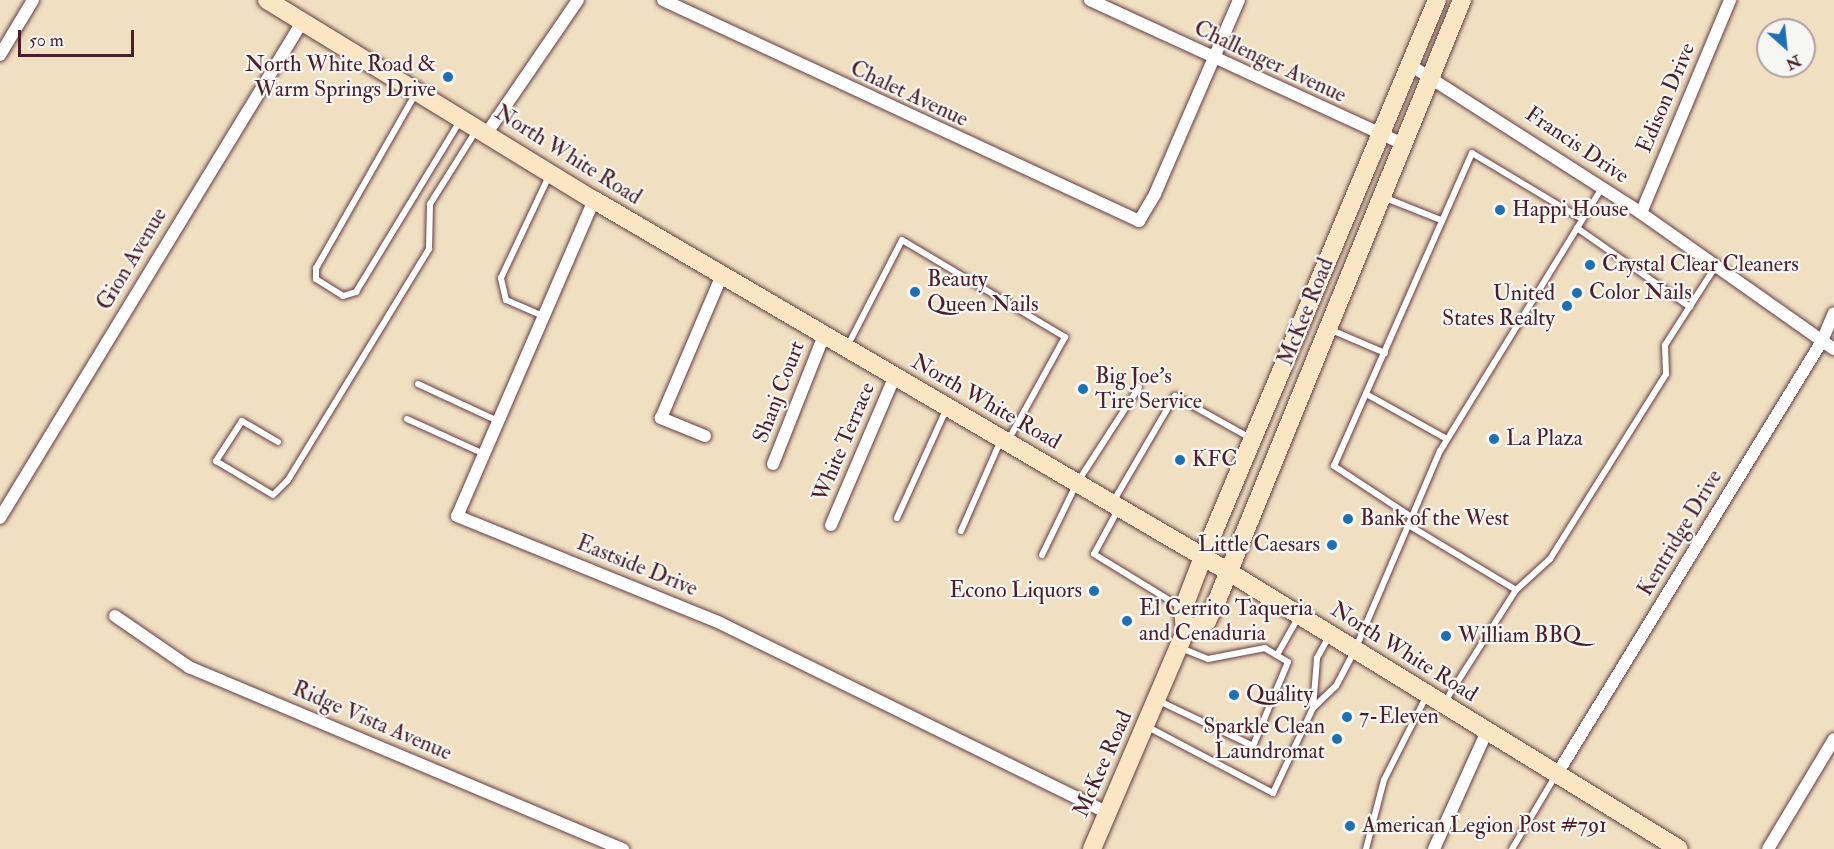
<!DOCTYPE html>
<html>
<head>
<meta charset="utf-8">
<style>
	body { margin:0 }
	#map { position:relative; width:1834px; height:849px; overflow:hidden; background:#f1dfc2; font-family:"IM FELL Double Pica",serif }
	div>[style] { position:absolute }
	.roads { filter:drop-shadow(0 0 2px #633c42) drop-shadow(0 0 2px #633c42) }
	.lane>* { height:6px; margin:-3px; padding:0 3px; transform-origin:3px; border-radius:3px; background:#fff }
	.street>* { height:12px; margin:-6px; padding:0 6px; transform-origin:6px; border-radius:6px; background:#fff }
	.secondary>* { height:18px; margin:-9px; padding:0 9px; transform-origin:9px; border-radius:9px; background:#fbe6c4 }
	.dots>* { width:16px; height:16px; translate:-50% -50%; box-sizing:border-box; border:3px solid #f6f6f2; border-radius:50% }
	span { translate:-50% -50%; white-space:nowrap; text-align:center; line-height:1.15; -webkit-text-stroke:4.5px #f6f6f2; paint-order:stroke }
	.street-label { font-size:22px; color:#4a1f2b }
	.poi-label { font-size:22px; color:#4a1f2b }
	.right { translate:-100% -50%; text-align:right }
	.left { translate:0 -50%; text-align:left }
	.north { position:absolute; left:1756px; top:18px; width:60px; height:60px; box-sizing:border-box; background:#f6f6f2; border:2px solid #b1a0a2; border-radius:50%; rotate:153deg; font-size:16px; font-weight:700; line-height:24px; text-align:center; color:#4a1f2b }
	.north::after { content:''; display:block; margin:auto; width:21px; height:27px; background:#1f6fb2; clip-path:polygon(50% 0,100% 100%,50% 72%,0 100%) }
	.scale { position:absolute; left:18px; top:30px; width:116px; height:27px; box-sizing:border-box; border:3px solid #4a1f2b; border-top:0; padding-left:8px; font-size:18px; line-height:21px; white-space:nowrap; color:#4a1f2b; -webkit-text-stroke:4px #f6f6f2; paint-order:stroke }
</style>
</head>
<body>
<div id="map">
	<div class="roads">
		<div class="lane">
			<i style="left:416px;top:93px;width:202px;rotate:119.7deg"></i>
			<i style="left:316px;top:268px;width:11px;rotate:90deg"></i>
			<i style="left:316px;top:279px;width:32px;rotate:32deg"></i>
			<i style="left:343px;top:296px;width:14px;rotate:-17deg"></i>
			<i style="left:356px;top:292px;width:200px;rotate:-58.7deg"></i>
			<i style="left:1383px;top:197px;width:62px;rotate:21.6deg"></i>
			<i style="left:1577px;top:228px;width:138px;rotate:35deg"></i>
			<i style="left:543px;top:316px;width:40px;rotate:-156.6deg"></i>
			<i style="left:506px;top:300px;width:23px;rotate:-103deg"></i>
			<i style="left:501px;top:278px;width:113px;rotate:-64.8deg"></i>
			<i style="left:1329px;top:329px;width:61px;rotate:23.2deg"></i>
			<i style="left:847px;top:347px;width:120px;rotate:-62.8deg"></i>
			<i style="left:902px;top:240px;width:190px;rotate:30.8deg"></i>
			<i style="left:1065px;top:337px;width:116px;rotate:118.8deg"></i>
			<i style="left:418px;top:384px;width:88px;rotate:24.8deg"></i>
			<i style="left:1368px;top:395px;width:90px;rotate:29.1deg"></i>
			<i style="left:407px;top:419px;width:85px;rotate:24.4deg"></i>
			<i style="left:278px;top:442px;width:42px;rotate:-149.7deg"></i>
			<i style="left:242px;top:421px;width:48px;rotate:123deg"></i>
			<i style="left:216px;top:461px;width:66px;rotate:30.8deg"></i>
			<i style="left:273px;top:495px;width:21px;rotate:-45deg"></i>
			<i style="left:288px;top:480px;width:271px;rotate:-58.6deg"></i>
			<i style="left:429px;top:249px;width:45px;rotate:-88.7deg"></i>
			<i style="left:430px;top:204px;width:86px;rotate:-57.8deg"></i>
			<i style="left:1113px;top:502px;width:123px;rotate:-59.7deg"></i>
			<i style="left:1175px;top:396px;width:86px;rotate:29.2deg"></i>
			<i style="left:1119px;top:508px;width:52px;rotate:118.5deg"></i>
			<i style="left:1094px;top:554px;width:103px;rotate:31.5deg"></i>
			<i style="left:897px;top:518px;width:121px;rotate:-65.6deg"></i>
			<i style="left:1413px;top:518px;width:95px;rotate:-146.6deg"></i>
			<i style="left:1334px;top:466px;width:342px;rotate:-66.2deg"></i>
			<i style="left:1472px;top:153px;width:128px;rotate:31deg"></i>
			<i style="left:1410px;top:526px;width:124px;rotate:31.1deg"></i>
			<i style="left:961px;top:531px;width:99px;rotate:-66.3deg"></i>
			<i style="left:1042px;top:555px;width:80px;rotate:-64.1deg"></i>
			<i style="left:1077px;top:483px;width:114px;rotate:-57.1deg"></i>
			<i style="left:1277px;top:655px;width:45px;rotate:-60.6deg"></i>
			<i style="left:1157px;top:700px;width:106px;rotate:25.6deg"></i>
			<i style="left:1253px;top:746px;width:91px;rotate:-67.4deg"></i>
			<i style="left:1288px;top:662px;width:27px;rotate:-149deg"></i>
			<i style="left:1265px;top:648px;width:58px;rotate:169.1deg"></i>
			<i style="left:1208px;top:659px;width:31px;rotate:-158deg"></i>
			<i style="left:1444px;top:703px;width:134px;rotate:-57.5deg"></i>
			<i style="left:1516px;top:590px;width:46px;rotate:-42.4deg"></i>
			<i style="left:1550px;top:559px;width:218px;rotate:-57.9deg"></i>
			<i style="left:1666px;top:374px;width:29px;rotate:-92deg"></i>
			<i style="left:1665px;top:345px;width:94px;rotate:-57.2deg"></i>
			<i style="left:1313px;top:708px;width:50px;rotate:-85.4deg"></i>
			<i style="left:1317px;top:658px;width:25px;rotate:-61deg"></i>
			<i style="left:1146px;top:726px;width:144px;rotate:27.8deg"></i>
			<i style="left:1273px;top:793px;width:94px;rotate:-64.8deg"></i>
			<i style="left:1313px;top:708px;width:32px;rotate:-44deg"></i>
			<i style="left:1336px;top:686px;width:41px;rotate:-62.2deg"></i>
			<i style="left:1355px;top:650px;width:216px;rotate:-66.9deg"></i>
			<i style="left:1440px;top:451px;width:309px;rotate:-58.4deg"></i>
			<i style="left:1366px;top:849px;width:71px;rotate:-75.4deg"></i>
			<i style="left:1384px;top:780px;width:93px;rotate:-63.2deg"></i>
			<i style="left:1512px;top:849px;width:86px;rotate:-59.3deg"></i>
		</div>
		<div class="street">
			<i style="left:663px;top:0;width:525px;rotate:24.9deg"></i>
			<i style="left:1139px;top:221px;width:31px;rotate:-59deg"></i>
			<i style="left:1155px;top:194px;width:211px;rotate:-66.6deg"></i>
			<i style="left:1090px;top:0;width:342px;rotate:24.7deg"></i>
			<i style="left:0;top:55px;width:64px;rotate:-59deg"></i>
			<i style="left:1410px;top:65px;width:274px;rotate:32.6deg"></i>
			<i style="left:1641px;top:213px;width:236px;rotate:35.2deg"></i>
			<i style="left:487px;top:133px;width:161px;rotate:-55.6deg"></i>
			<i style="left:594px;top:200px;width:344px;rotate:113.4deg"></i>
			<i style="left:457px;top:516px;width:284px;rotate:22.1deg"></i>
			<i style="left:720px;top:623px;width:431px;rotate:26.1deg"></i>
			<i style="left:1641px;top:213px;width:231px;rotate:-67.3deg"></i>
			<i style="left:705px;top:436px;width:48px;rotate:-157.8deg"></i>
			<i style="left:661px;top:418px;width:155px;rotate:-66.9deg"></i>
			<i style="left:773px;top:464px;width:139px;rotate:-68.4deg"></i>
			<i style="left:0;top:518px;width:581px;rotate:-58.66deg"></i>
			<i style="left:831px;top:525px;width:162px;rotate:-66.8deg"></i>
			<i style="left:115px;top:616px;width:90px;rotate:34.6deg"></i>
			<i style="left:189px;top:667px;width:471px;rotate:22.8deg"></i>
			<i style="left:1557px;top:774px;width:508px;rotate:-58.53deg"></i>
			<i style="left:1822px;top:341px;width:30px;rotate:-67deg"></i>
			<i style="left:1434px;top:849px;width:129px;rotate:-65.8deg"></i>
			<i style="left:1768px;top:849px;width:128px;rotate:-59deg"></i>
		</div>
		<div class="secondary">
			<i style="left:267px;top:0;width:383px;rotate:31.5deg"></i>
			<i style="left:594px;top:200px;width:736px;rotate:30.36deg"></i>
			<i style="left:1229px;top:572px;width:528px;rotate:31.61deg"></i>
			<i style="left:1185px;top:632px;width:25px;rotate:-27deg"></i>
			<i style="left:1207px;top:621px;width:25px;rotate:-64deg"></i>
			<i style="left:1218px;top:598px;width:646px;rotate:-67.8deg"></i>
			<i style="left:1092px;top:849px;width:236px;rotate:-66.8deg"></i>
			<i style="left:1185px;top:632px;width:23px;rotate:-95deg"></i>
			<i style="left:1183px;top:609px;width:56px;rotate:-69deg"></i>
			<i style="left:1203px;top:557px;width:604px;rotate:-67.21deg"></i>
		</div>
	</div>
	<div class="dots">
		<i style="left:448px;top:77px;background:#1f6fb2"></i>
		<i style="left:1500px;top:210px;background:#1f6fb2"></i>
		<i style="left:1590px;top:265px;background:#1f6fb2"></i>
		<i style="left:915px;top:292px;background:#1f6fb2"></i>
		<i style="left:1577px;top:293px;background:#1f6fb2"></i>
		<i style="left:1567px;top:306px;background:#1f6fb2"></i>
		<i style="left:1083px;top:389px;background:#1f6fb2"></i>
		<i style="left:1494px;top:439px;background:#1f6fb2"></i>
		<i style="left:1180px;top:460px;background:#1f6fb2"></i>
		<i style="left:1348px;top:519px;background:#1f6fb2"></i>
		<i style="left:1332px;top:545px;background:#1f6fb2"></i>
		<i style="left:1094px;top:591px;background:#1f6fb2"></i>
		<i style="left:1127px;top:621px;background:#1f6fb2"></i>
		<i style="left:1446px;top:636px;background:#1f6fb2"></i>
		<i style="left:1234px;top:695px;background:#1f6fb2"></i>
		<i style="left:1347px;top:717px;background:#1f6fb2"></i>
		<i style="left:1337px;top:739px;background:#1f6fb2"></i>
		<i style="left:1350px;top:826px;background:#1f6fb2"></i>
	</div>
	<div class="street-label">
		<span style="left:1270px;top:62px;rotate:25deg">Challenger Avenue</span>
		<span style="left:909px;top:94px;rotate:25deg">Chalet Avenue</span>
		<span style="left:1666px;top:98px;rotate:-67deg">Edison Drive</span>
		<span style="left:1577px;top:145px;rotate:34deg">Francis Drive</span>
		<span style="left:568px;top:155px;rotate:32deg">North White Road</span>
		<span style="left:132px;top:259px;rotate:-59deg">Gion Avenue</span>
		<span style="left:1306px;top:312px;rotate:-68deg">McKee Road</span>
		<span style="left:779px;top:392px;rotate:-69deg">Shanj Court</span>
		<span style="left:986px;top:402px;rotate:30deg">North White Road</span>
		<span style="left:844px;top:442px;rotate:-67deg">White Terrace</span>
		<span style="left:1680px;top:533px;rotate:-59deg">Kentridge Drive</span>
		<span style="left:637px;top:566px;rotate:22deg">Eastside Drive</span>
		<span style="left:1404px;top:652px;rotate:32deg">North White Road</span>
		<span style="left:372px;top:721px;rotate:23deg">Ridge Vista Avenue</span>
		<span style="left:1103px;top:764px;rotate:-66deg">McKee Road</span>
	</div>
	<div class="poi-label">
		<span class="right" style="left:436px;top:77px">North White Road &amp;<br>Warm Springs Drive</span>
		<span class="left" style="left:1512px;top:210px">Happi House</span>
		<span class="left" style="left:1602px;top:265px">Crystal Clear Cleaners</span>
		<span class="left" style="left:927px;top:292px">Beauty<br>Queen Nails</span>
		<span class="right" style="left:1555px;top:306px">United<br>States Realty</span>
		<span class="left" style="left:1589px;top:293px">Color Nails</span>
		<span class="left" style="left:1095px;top:389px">Big Joe's<br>Tire Service</span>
		<span class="left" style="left:1506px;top:439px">La Plaza</span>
		<span class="left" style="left:1192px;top:460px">KFC</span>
		<span class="left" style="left:1360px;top:519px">Bank of the West</span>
		<span class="right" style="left:1320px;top:545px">Little Caesars</span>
		<span class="right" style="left:1082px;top:591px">Econo Liquors</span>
		<span class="left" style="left:1139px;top:621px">El Cerrito Taqueria<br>and Cenaduria</span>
		<span class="left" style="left:1458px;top:636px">William BBQ</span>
		<span class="left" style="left:1246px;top:695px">Quality</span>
		<span class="left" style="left:1359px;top:717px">7-Eleven</span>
		<span class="right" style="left:1325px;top:739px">Sparkle Clean<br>Laundromat</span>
		<span class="left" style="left:1362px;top:826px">American Legion Post #791</span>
	</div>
	<div class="north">N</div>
	<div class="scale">50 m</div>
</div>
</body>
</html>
